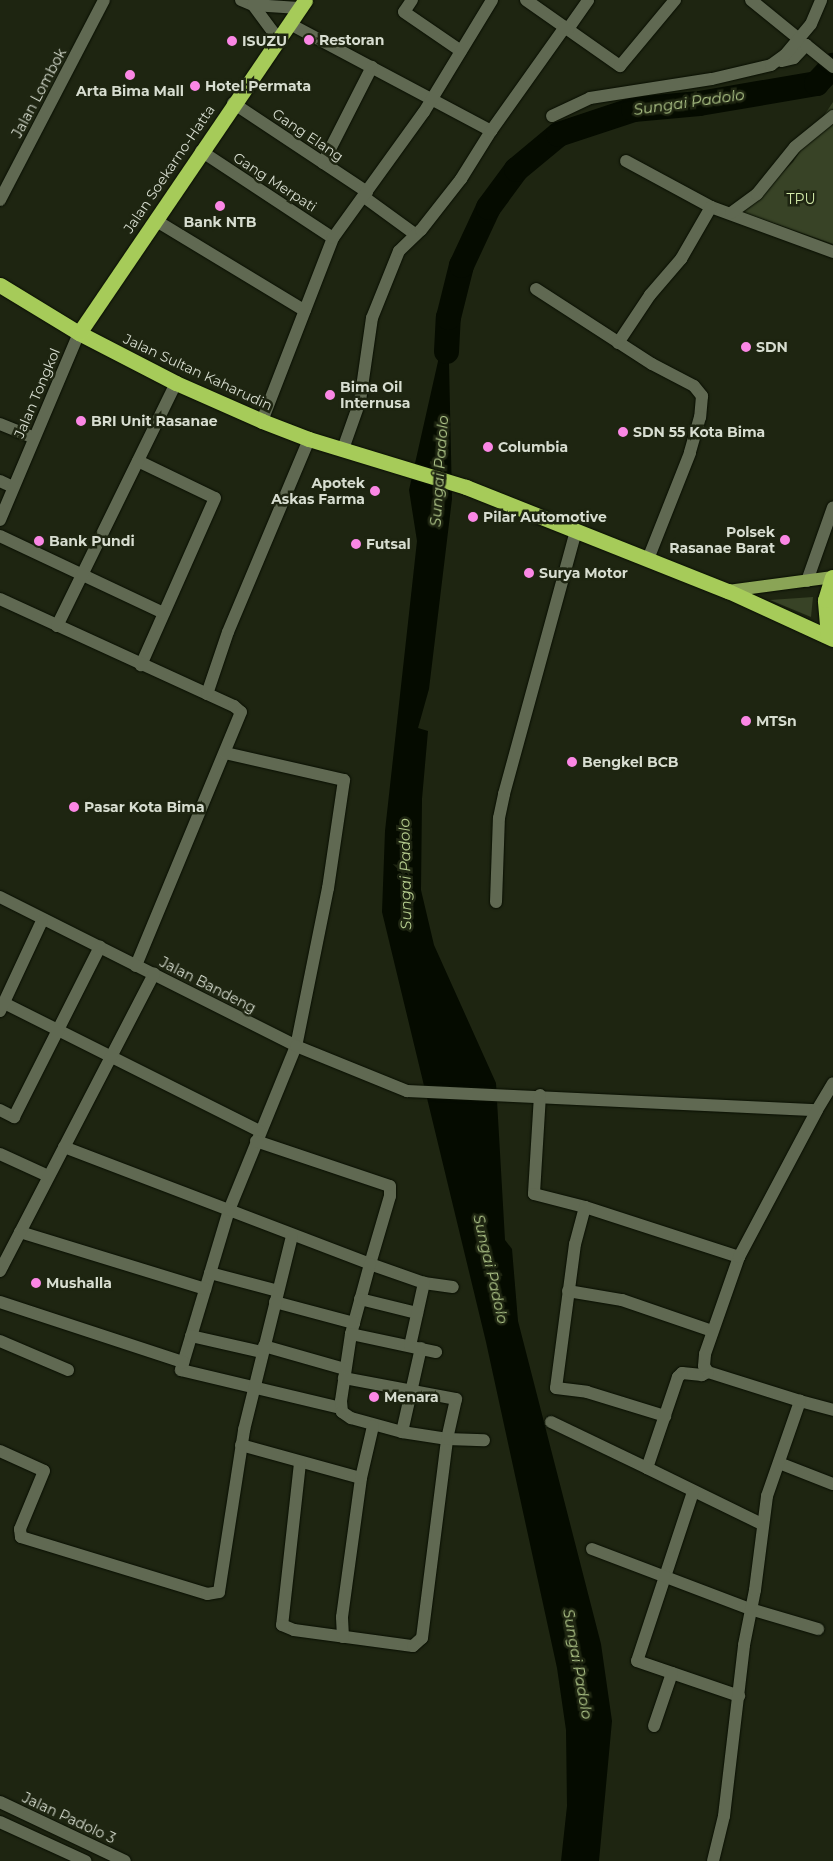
<!DOCTYPE html>
<html>
<head>
<meta charset="utf-8">
<style>
	body { margin:0 }
	#map { position:relative; width:833px; height:1861px; overflow:hidden; background:#1e2511; font-family:Montserrat,sans-serif }
	div>[style] { position:absolute }
	.green>* { inset:0; background:#384326 }
	.water>* { inset:0; background:#050b00 }
	.river>* { height:25px; margin:-12.5px; padding:0 12.5px; transform-origin:12.5px; border-radius:12.5px; background:#050b00 }
	.roads { filter:drop-shadow(0 0 1px #080e00) drop-shadow(0 0 1px #080e00) }
	.minor>* { height:12px; margin:-6px; padding:0 6px; transform-origin:6px; border-radius:6px; background:#606952 }
	.major>* { height:12px; margin:-6px; padding:0 6px; transform-origin:6px; border-radius:6px; background:#8aa456 }
	.highway>* { height:15px; margin:-7.5px; padding:0 7.5px; transform-origin:7.5px; border-radius:7.5px; background:#a6cb59 }
	.dots>* { width:14px; height:14px; translate:-50% -50%; box-sizing:border-box; border:2px solid #1e2511; border-radius:50% }
	span { translate:-50% -50%; white-space:nowrap; text-align:center; line-height:1.15; -webkit-text-stroke:5px #1e2511; paint-order:stroke }
	.poi-label { font-size:14px; color:#d7ddd0; font-weight:700 }
	.left { translate:0 -50%; text-align:left }
	.right { translate:-100% -50%; text-align:right }
	.street-label { font-size:14px; color:#d7ddd0 }
	.park-label { font-size:14px; color:#d1e9a8 }
	.water-label { font-size:15px; color:#b5cc8e; font-style:italic }
</style>
</head>
<body>
<div id="map">
	<div class="green">
		<i style="clip-path:polygon(833px 102px,833px 244px,742px 212px,793px 162px)"></i>
		<i style="clip-path:polygon(813px 597px,811px 617px,770px 600px)"></i>
	</div>
	<div class="water">
		<i style="clip-path:polygon(448px 317px,452px 499px,429px 689px,418px 728px,428px 731px,422px 799px,421px 890px,434px 945px,496px 1083px,505px 1240px,512px 1249px,518px 1321px,601px 1644px,612px 1721px,599px 1861px,561px 1861px,567px 1806px,566px 1730px,557px 1668px,486px 1342px,382px 912px,385px 831px,417px 541px,409px 490px)"></i>
	</div>
	<div class="river">
		<i style="left:446px;top:351px;width:34px;rotate:-87deg"></i>
		<i style="left:448px;top:317px;width:54px;rotate:-76deg"></i>
		<i style="left:461px;top:265px;width:64px;rotate:-65deg"></i>
		<i style="left:488px;top:207px;width:47px;rotate:-53.6deg"></i>
		<i style="left:516px;top:169px;width:55px;rotate:-39.8deg"></i>
		<i style="left:558px;top:134px;width:79px;rotate:-18.4deg"></i>
		<i style="left:633px;top:109px;width:66px;rotate:-5.2deg"></i>
		<i style="left:699px;top:103px;width:119px;rotate:-9.7deg"></i>
		<i style="left:816px;top:83px;width:25px;rotate:-47deg"></i>
	</div>
	<div class="roads">
		<div class="minor">
			<i style="left:241px;top:0;width:13px;rotate:23deg"></i>
			<i style="left:253px;top:5px;width:44px;rotate:53.4deg"></i>
			<i style="left:412px;top:0;width:14px;rotate:124deg"></i>
			<i style="left:404px;top:12px;width:69px;rotate:34.4deg"></i>
			<i style="left:526px;top:0;width:115px;rotate:35.1deg"></i>
			<i style="left:620px;top:66px;width:86px;rotate:-50.2deg"></i>
			<i style="left:751px;top:0;width:62px;rotate:39.1deg"></i>
			<i style="left:253px;top:5px;width:46px;rotate:3.7deg"></i>
			<i style="left:290px;top:24px;width:228px;rotate:28deg"></i>
			<i style="left:568px;top:29px;width:35px;rotate:-55deg"></i>
			<i style="left:782px;top:61px;width:12px;rotate:-14deg"></i>
			<i style="left:794px;top:58px;width:18px;rotate:-47deg"></i>
			<i style="left:806px;top:45px;width:35px;rotate:39deg"></i>
			<i style="left:233px;top:103px;width:161px;rotate:33.6deg"></i>
			<i style="left:552px;top:116px;width:42px;rotate:-25.3deg"></i>
			<i style="left:590px;top:98px;width:123px;rotate:-8.9deg"></i>
			<i style="left:712px;top:79px;width:61px;rotate:-13.3deg"></i>
			<i style="left:771px;top:65px;width:17px;rotate:-36deg"></i>
			<i style="left:785px;top:55px;width:40px;rotate:-50deg"></i>
			<i style="left:811px;top:24px;width:26px;rotate:-67deg"></i>
			<i style="left:201px;top:151px;width:158px;rotate:33.4deg"></i>
			<i style="left:626px;top:161px;width:97px;rotate:28.4deg"></i>
			<i style="left:711px;top:207px;width:130px;rotate:20.2deg"></i>
			<i style="left:323px;top:163px;width:108px;rotate:-63deg"></i>
			<i style="left:364px;top:197px;width:63px;rotate:36deg"></i>
			<i style="left:0;top:200px;width:225px;rotate:-62.5deg"></i>
			<i style="left:731px;top:213px;width:32px;rotate:-36deg"></i>
			<i style="left:757px;top:194px;width:60px;rotate:-51deg"></i>
			<i style="left:795px;top:147px;width:49px;rotate:-39.2deg"></i>
			<i style="left:155px;top:220px;width:175px;rotate:31.2deg"></i>
			<i style="left:536px;top:289px;width:138px;rotate:32.9deg"></i>
			<i style="left:652px;top:364px;width:47px;rotate:27.6deg"></i>
			<i style="left:694px;top:386px;width:13px;rotate:51deg"></i>
			<i style="left:702px;top:396px;width:21px;rotate:95deg"></i>
			<i style="left:700px;top:417px;width:37px;rotate:106deg"></i>
			<i style="left:690px;top:453px;width:114px;rotate:111.6deg"></i>
			<i style="left:618px;top:343px;width:58px;rotate:-56.3deg"></i>
			<i style="left:650px;top:295px;width:48px;rotate:-49.3deg"></i>
			<i style="left:681px;top:259px;width:60px;rotate:-60deg"></i>
			<i style="left:262px;top:421px;width:196px;rotate:-68.8deg"></i>
			<i style="left:333px;top:238px;width:155px;rotate:-54.2deg"></i>
			<i style="left:424px;top:112px;width:131px;rotate:-58.7deg"></i>
			<i style="left:0;top:424px;width:37px;rotate:22deg"></i>
			<i style="left:343px;top:449px;width:51px;rotate:-70.5deg"></i>
			<i style="left:360px;top:401px;width:84px;rotate:-81.8deg"></i>
			<i style="left:372px;top:318px;width:72px;rotate:-68.1deg"></i>
			<i style="left:399px;top:251px;width:30px;rotate:-44deg"></i>
			<i style="left:421px;top:230px;width:65px;rotate:-51.9deg"></i>
			<i style="left:461px;top:179px;width:57px;rotate:-58deg"></i>
			<i style="left:491px;top:131px;width:128px;rotate:-54.6deg"></i>
			<i style="left:138px;top:461px;width:85px;rotate:25.7deg"></i>
			<i style="left:215px;top:498px;width:183px;rotate:113.9deg"></i>
			<i style="left:0;top:481px;width:14px;rotate:25deg"></i>
			<i style="left:0;top:520px;width:203px;rotate:-67.1deg"></i>
			<i style="left:0;top:536px;width:181px;rotate:25.2deg"></i>
			<i style="left:807px;top:581px;width:78px;rotate:-70.6deg"></i>
			<i style="left:0;top:599px;width:257px;rotate:24.6deg"></i>
			<i style="left:234px;top:706px;width:9px;rotate:41deg"></i>
			<i style="left:241px;top:712px;width:275px;rotate:112.5deg"></i>
			<i style="left:57px;top:626px;width:271px;rotate:-63.9deg"></i>
			<i style="left:207px;top:694px;width:65px;rotate:-71.3deg"></i>
			<i style="left:228px;top:632px;width:209px;rotate:-67.2deg"></i>
			<i style="left:225px;top:753px;width:122px;rotate:12.8deg"></i>
			<i style="left:344px;top:780px;width:109px;rotate:98.4deg"></i>
			<i style="left:328px;top:888px;width:161px;rotate:101.4deg"></i>
			<i style="left:296px;top:1046px;width:177px;rotate:112.2deg"></i>
			<i style="left:229px;top:1210px;width:167px;rotate:106.7deg"></i>
			<i style="left:181px;top:1370px;width:163px;rotate:13.4deg"></i>
			<i style="left:0;top:897px;width:331px;rotate:26.7deg"></i>
			<i style="left:296px;top:1046px;width:120px;rotate:22.1deg"></i>
			<i style="left:407px;top:1091px;width:410px;rotate:2.7deg"></i>
			<i style="left:817px;top:1110px;width:31px;rotate:-59deg"></i>
			<i style="left:496px;top:902px;width:84px;rotate:-88deg"></i>
			<i style="left:499px;top:818px;width:25px;rotate:-78deg"></i>
			<i style="left:504px;top:794px;width:273px;rotate:-74.7deg"></i>
			<i style="left:4px;top:1003px;width:286px;rotate:26.6deg"></i>
			<i style="left:0;top:1011px;width:99px;rotate:-65deg"></i>
			<i style="left:540px;top:1095px;width:99px;rotate:93.5deg"></i>
			<i style="left:534px;top:1194px;width:53px;rotate:14.3deg"></i>
			<i style="left:585px;top:1207px;width:162px;rotate:18deg"></i>
			<i style="left:0;top:1110px;width:16px;rotate:27deg"></i>
			<i style="left:14px;top:1117px;width:191px;rotate:-63.2deg"></i>
			<i style="left:256px;top:1141px;width:141px;rotate:18.6deg"></i>
			<i style="left:390px;top:1186px;width:10px;rotate:90deg"></i>
			<i style="left:390px;top:1196px;width:71px;rotate:106.4deg"></i>
			<i style="left:370px;top:1264px;width:57px;rotate:19.4deg"></i>
			<i style="left:424px;top:1283px;width:29px;rotate:8deg"></i>
			<i style="left:64px;top:1147px;width:328px;rotate:20.9deg"></i>
			<i style="left:370px;top:1264px;width:73px;rotate:105.2deg"></i>
			<i style="left:351px;top:1334px;width:68px;rotate:98.5deg"></i>
			<i style="left:341px;top:1401px;width:11px;rotate:85deg"></i>
			<i style="left:342px;top:1412px;width:11px;rotate:34deg"></i>
			<i style="left:351px;top:1418px;width:53px;rotate:15.4deg"></i>
			<i style="left:402px;top:1432px;width:46px;rotate:8.8deg"></i>
			<i style="left:447px;top:1439px;width:37px;rotate:2deg"></i>
			<i style="left:0;top:1154px;width:53px;rotate:24.6deg"></i>
			<i style="left:585px;top:1207px;width:38px;rotate:105deg"></i>
			<i style="left:575px;top:1244px;width:145px;rotate:97.5deg"></i>
			<i style="left:556px;top:1388px;width:31px;rotate:7deg"></i>
			<i style="left:587px;top:1392px;width:82px;rotate:17.1deg"></i>
			<i style="left:20px;top:1232px;width:194px;rotate:17.1deg"></i>
			<i style="left:0;top:1271px;width:335px;rotate:-62.6deg"></i>
			<i style="left:210px;top:1273px;width:70px;rotate:14.8deg"></i>
			<i style="left:568px;top:1291px;width:55px;rotate:9.5deg"></i>
			<i style="left:622px;top:1300px;width:95px;rotate:19deg"></i>
			<i style="left:360px;top:1299px;width:59px;rotate:13.8deg"></i>
			<i style="left:0;top:1302px;width:193px;rotate:18.2deg"></i>
			<i style="left:275px;top:1302px;width:82px;rotate:14.9deg"></i>
			<i style="left:351px;top:1334px;width:87px;rotate:12deg"></i>
			<i style="left:191px;top:1336px;width:73px;rotate:12.7deg"></i>
			<i style="left:0;top:1341px;width:74px;rotate:23.1deg"></i>
			<i style="left:264px;top:1346px;width:84px;rotate:15.9deg"></i>
			<i style="left:410px;top:1346px;width:65px;rotate:-77.5deg"></i>
			<i style="left:708px;top:1372px;width:7px;rotate:153deg"></i>
			<i style="left:702px;top:1375px;width:20px;rotate:-174deg"></i>
			<i style="left:682px;top:1373px;width:6px;rotate:135deg"></i>
			<i style="left:678px;top:1377px;width:96px;rotate:108.8deg"></i>
			<i style="left:647px;top:1468px;width:128px;rotate:26deg"></i>
			<i style="left:800px;top:1401px;width:34px;rotate:15deg"></i>
			<i style="left:551px;top:1422px;width:106px;rotate:25.6deg"></i>
			<i style="left:402px;top:1432px;width:86px;rotate:-77.3deg"></i>
			<i style="left:241px;top:1445px;width:124px;rotate:15.4deg"></i>
			<i style="left:0;top:1451px;width:48px;rotate:24.4deg"></i>
			<i style="left:44px;top:1471px;width:63px;rotate:112.5deg"></i>
			<i style="left:20px;top:1529px;width:8px;rotate:83deg"></i>
			<i style="left:21px;top:1537px;width:195px;rotate:17deg"></i>
			<i style="left:207px;top:1594px;width:12px;rotate:-9deg"></i>
			<i style="left:219px;top:1592px;width:164px;rotate:-81.2deg"></i>
			<i style="left:244px;top:1430px;width:200px;rotate:-76.1deg"></i>
			<i style="left:300px;top:1463px;width:163px;rotate:96.3deg"></i>
			<i style="left:282px;top:1625px;width:13px;rotate:23deg"></i>
			<i style="left:294px;top:1630px;width:120px;rotate:7.7deg"></i>
			<i style="left:413px;top:1646px;width:12px;rotate:-42deg"></i>
			<i style="left:422px;top:1638px;width:201px;rotate:-82.8deg"></i>
			<i style="left:447px;top:1439px;width:41px;rotate:-77.3deg"></i>
			<i style="left:456px;top:1399px;width:114px;rotate:-169.4deg"></i>
			<i style="left:779px;top:1463px;width:58px;rotate:21.3deg"></i>
			<i style="left:693px;top:1492px;width:178px;rotate:108.3deg"></i>
			<i style="left:637px;top:1661px;width:108px;rotate:18.9deg"></i>
			<i style="left:592px;top:1549px;width:169px;rotate:20.8deg"></i>
			<i style="left:750px;top:1609px;width:71px;rotate:16.4deg"></i>
			<i style="left:343px;top:1637px;width:20px;rotate:-93deg"></i>
			<i style="left:342px;top:1617px;width:140px;rotate:-82.2deg"></i>
			<i style="left:361px;top:1478px;width:53px;rotate:-77deg"></i>
			<i style="left:654px;top:1726px;width:56px;rotate:-71.2deg"></i>
			<i style="left:0;top:1802px;width:138px;rotate:25.3deg"></i>
			<i style="left:0;top:1822px;width:94px;rotate:24.6deg"></i>
			<i style="left:713px;top:1861px;width:46px;rotate:-76.3deg"></i>
			<i style="left:724px;top:1816px;width:172px;rotate:-83.3deg"></i>
			<i style="left:744px;top:1645px;width:56px;rotate:-78.7deg"></i>
			<i style="left:755px;top:1590px;width:95px;rotate:-82.7deg"></i>
			<i style="left:767px;top:1496px;width:101px;rotate:-70.8deg"></i>
			<i style="left:800px;top:1401px;width:96px;rotate:-162.5deg"></i>
			<i style="left:708px;top:1372px;width:7px;rotate:-124deg"></i>
			<i style="left:704px;top:1366px;width:12px;rotate:-85deg"></i>
			<i style="left:705px;top:1354px;width:103px;rotate:-70.7deg"></i>
			<i style="left:739px;top:1257px;width:166px;rotate:-62deg"></i>
		</div>
		<div class="major">
			<i style="left:728px;top:591px;width:106px;rotate:-7.6deg"></i>
		</div>
		<div class="highway">
			<i style="left:0;top:285px;width:92px;rotate:31.3deg"></i>
			<i style="left:79px;top:333px;width:109px;rotate:27.3deg"></i>
			<i style="left:176px;top:383px;width:94px;rotate:23.8deg"></i>
			<i style="left:262px;top:421px;width:50px;rotate:21deg"></i>
			<i style="left:309px;top:439px;width:164px;rotate:17deg"></i>
			<i style="left:466px;top:487px;width:282px;rotate:21.7deg"></i>
			<i style="left:728px;top:591px;width:115px;rotate:24.6deg"></i>
			<i style="left:79px;top:333px;width:402px;rotate:-55.8deg"></i>
			<i style="left:828px;top:636px;width:36px;rotate:-95deg"></i>
			<i style="left:825px;top:600px;width:24px;rotate:-73deg"></i>
		</div>
	</div>
	<div class="dots">
		<i style="left:309px;top:40px;background:#fb87e5"></i>
		<i style="left:232px;top:41px;background:#fb87e5"></i>
		<i style="left:130px;top:75px;background:#fb87e5"></i>
		<i style="left:195px;top:86px;background:#fb87e5"></i>
		<i style="left:220px;top:206px;background:#fb87e5"></i>
		<i style="left:746px;top:347px;background:#fb87e5"></i>
		<i style="left:330px;top:395px;background:#fb87e5"></i>
		<i style="left:81px;top:421px;background:#fb87e5"></i>
		<i style="left:623px;top:432px;background:#fb87e5"></i>
		<i style="left:488px;top:447px;background:#fb87e5"></i>
		<i style="left:375px;top:491px;background:#fb87e5"></i>
		<i style="left:473px;top:517px;background:#fb87e5"></i>
		<i style="left:785px;top:540px;background:#fb87e5"></i>
		<i style="left:39px;top:541px;background:#fb87e5"></i>
		<i style="left:356px;top:544px;background:#fb87e5"></i>
		<i style="left:529px;top:573px;background:#fb87e5"></i>
		<i style="left:746px;top:721px;background:#fb87e5"></i>
		<i style="left:572px;top:762px;background:#fb87e5"></i>
		<i style="left:74px;top:807px;background:#fb87e5"></i>
		<i style="left:36px;top:1283px;background:#fb87e5"></i>
		<i style="left:374px;top:1397px;background:#fb87e5"></i>
	</div>
	<div class="poi-label">
		<span class="left" style="left:319px;top:40px">Restoran</span>
		<span class="left" style="left:242px;top:41px">ISUZU</span>
		<span class="left" style="left:205px;top:86px">Hotel Permata</span>
		<span style="left:130px;top:91px">Arta Bima Mall</span>
		<span style="left:220px;top:222px">Bank NTB</span>
		<span class="left" style="left:756px;top:347px">SDN</span>
		<span class="left" style="left:340px;top:395px">Bima Oil<br>Internusa</span>
		<span class="left" style="left:91px;top:421px">BRI Unit Rasanae</span>
		<span class="left" style="left:633px;top:432px">SDN 55 Kota Bima</span>
		<span class="left" style="left:498px;top:447px">Columbia</span>
		<span class="right" style="left:365px;top:491px">Apotek<br>Askas Farma</span>
		<span class="left" style="left:483px;top:517px">Pilar Automotive</span>
		<span class="right" style="left:775px;top:540px">Polsek<br>Rasanae Barat</span>
		<span class="left" style="left:49px;top:541px">Bank Pundi</span>
		<span class="left" style="left:366px;top:544px">Futsal</span>
		<span class="left" style="left:539px;top:573px">Surya Motor</span>
		<span class="left" style="left:756px;top:721px">MTSn</span>
		<span class="left" style="left:582px;top:762px">Bengkel BCB</span>
		<span class="left" style="left:84px;top:807px">Pasar Kota Bima</span>
		<span class="left" style="left:46px;top:1283px">Mushalla</span>
		<span class="left" style="left:384px;top:1397px">Menara</span>
	</div>
	<div class="street-label">
		<span style="left:39px;top:93px;rotate:-62deg">Jalan Lombok</span>
		<span style="left:308px;top:135px;rotate:34deg">Gang Elang</span>
		<span style="left:169px;top:169px;rotate:-56deg">Jalan Soekarno-Hatta</span>
		<span style="left:275px;top:182px;rotate:33deg">Gang Merpati</span>
		<span style="left:198px;top:372px;rotate:25deg">Jalan Sultan Kaharudin</span>
		<span style="left:37px;top:393px;rotate:-67deg">Jalan Tongkol</span>
		<span style="left:208px;top:985px;rotate:27deg">Jalan Bandeng</span>
		<span style="left:69px;top:1818px;rotate:25deg">Jalan Padolo 3</span>
	</div>
	<div class="park-label">
		<span style="left:801px;top:199px">TPU</span>
	</div>
	<div class="water-label">
		<span style="left:689px;top:102px;rotate:-8deg">Sungai Padolo</span>
		<span style="left:439px;top:471px;rotate:-86deg">Sungai Padolo</span>
		<span style="left:405px;top:874px;rotate:-91deg">Sungai Padolo</span>
		<span style="left:491px;top:1269px;rotate:77deg">Sungai Padolo</span>
		<span style="left:578px;top:1664px;rotate:80deg">Sungai Padolo</span>
	</div>
</div>
</body>
</html>
